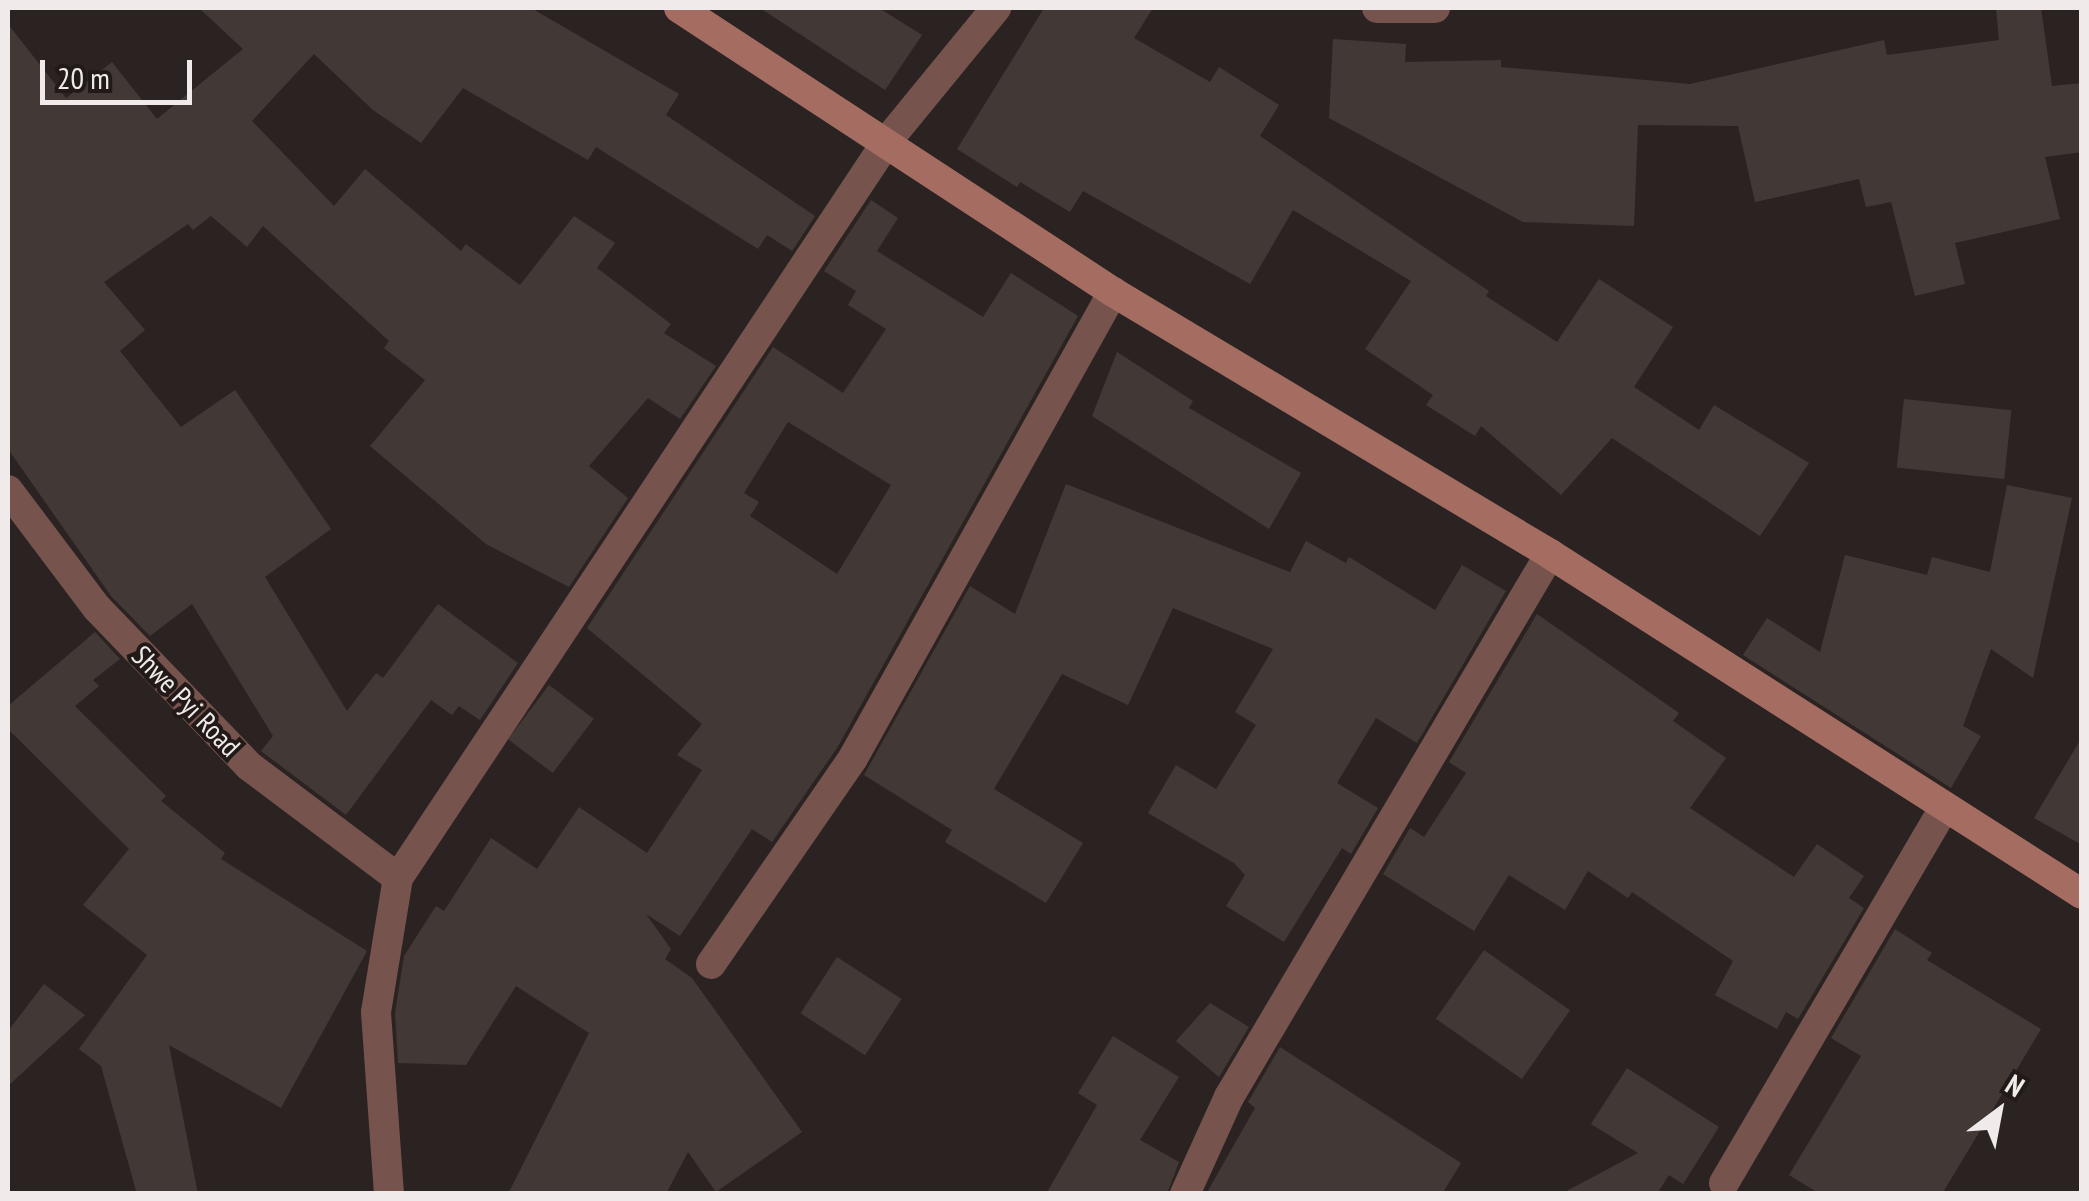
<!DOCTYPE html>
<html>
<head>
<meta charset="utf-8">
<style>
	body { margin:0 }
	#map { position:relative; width:2089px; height:1201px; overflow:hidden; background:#2b2322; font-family:"PT Sans Narrow",sans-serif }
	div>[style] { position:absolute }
	.building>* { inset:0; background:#423937; transform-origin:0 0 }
	.street>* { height:30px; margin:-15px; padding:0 15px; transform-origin:15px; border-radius:15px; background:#77534d }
	.secondary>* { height:30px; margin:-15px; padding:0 15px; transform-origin:15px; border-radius:15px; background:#a56c62 }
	span { translate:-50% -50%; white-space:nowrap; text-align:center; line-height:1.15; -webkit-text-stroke:8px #221a18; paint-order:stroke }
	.street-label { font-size:28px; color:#f0ebea }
	.frame { position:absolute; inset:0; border:10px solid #f0ebea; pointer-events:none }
	.north { position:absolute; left:1949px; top:1061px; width:100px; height:100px; -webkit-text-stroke:8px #221a18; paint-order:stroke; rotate:32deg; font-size:28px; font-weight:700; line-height:40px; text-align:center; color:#f0ebea }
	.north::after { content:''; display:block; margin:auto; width:35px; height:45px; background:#f0ebea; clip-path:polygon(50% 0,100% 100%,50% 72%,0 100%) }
	.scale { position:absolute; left:40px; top:60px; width:152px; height:45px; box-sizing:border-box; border:5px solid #f0ebea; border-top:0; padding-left:12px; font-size:30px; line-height:35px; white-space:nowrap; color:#f0ebea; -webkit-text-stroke:8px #221a18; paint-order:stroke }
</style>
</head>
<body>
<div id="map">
	<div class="building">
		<i style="clip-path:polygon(199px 8px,531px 8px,679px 94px,666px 115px,815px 216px,792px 251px,767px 235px,758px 249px,596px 147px,588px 160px,463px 88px,421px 143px,373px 110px,314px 54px,252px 121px,334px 206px,365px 169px,461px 251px,466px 244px,520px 285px,574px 216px,615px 243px,597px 268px,671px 324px,664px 333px,716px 366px,680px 419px,648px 398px,589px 466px,628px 498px,569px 587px,486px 544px,370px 446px,425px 380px,384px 348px,389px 341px,263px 226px,247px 247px,211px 216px,193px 230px,188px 224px,104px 282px,145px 330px,120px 351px,181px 427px,235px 390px,331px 529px,265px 577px,347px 711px,376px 673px,383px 678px,438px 604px,518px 663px,480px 720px,459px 706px,452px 715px,431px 700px,346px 815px,261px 751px,273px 736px,192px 604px,150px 636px,111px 596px,8px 449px,8px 24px,66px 98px,112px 62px,157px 119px,243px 49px)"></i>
		<i style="clip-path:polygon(760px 8px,879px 8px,922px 35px,885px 90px)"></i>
		<i style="clip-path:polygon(1044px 8px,1153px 8px,1134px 38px,1210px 82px,1219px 67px,1279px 105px,1260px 136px,1489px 291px,1486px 296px,1557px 342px,1599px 279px,1673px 327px,1634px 387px,1699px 430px,1714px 405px,1809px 463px,1760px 536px,1612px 438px,1561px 495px,1481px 426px,1475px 436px,1426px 405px,1433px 395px,1365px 349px,1411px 281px,1293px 210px,1250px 284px,1083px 191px,1070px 212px,1020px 182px,1017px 187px,957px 149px)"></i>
		<i style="clip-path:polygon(1996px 8px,2041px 8px,2052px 86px,2082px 83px,2082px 152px,2045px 157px,2060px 219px,1955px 243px,1965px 284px,1915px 296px,1891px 202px,1866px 207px,1859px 179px,1755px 202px,1738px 126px,1638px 125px,1634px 226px,1523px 222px,1329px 118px,1333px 39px,1406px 44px,1405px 62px,1501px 60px,1501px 67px,1690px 84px,1884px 40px,1887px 55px,1999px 40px)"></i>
		<i style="clip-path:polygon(evenodd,871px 200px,898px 218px,877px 251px,983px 317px,1011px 273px,1078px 316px,837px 748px,772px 842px,752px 829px,680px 936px,646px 914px,671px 949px,665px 959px,692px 978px,802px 1132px,716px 1192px,688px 1152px,666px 1194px,508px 1194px,589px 1033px,516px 986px,466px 1065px,398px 1063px,395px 1013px,404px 956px,436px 906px,444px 911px,491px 838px,537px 869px,579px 807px,647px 853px,702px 770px,677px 755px,702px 724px,587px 628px,773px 347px,843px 393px,886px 329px,848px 305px,856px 291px,824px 271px,871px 200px,788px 422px,891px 485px,837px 574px,750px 516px,759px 502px,744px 493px,788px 422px)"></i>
		<i style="clip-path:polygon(1117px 352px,1193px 401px,1189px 408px,1301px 473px,1269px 529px,1092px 416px)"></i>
		<i style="left:1904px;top:399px;width:108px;height:69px;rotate:6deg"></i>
		<i style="clip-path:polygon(1066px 484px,1290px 572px,1306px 541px,1346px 563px,1349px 557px,1435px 610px,1462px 565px,1506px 591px,1417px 743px,1376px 718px,1337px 783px,1378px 808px,1351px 854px,1342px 848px,1284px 942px,1226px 906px,1245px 875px,1234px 863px,1148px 813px,1176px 765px,1216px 789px,1256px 725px,1235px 712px,1273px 649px,1173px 608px,1128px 705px,1062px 674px,994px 789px,1083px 843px,1046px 903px,945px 842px,952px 830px,864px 775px,970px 586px,1015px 614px)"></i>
		<i style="clip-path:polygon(2007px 485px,2072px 498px,2033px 678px,1991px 649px,1963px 726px,1981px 736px,1951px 788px,1743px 655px,1767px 618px,1820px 652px,1845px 555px,1927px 575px,1932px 557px,1990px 572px)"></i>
		<i style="clip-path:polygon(1537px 614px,1679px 713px,1673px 721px,1726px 758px,1690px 808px,1794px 877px,1817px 844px,1864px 876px,1849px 898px,1864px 908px,1798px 1019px,1786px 1012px,1777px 1029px,1715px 995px,1733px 961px,1632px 892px,1628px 898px,1588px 871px,1565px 910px,1509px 875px,1474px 931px,1383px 874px,1410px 828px,1424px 837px,1466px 773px,1449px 762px)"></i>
		<i style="clip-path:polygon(95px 632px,120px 659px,93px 680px,99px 686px,75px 706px,166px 796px,161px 801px,225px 853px,221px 859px,367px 951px,281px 1108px,169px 1045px,198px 1194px,137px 1194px,101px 1066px,79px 1049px,147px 955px,83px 905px,129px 849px,8px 729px,8px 706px)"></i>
		<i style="left:549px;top:685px;width:56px;height:68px;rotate:37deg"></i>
		<i style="clip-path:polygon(2082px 737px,2082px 845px,2034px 818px)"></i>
		<i style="clip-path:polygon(1895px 929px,1932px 953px,1927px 960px,2041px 1029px,1942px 1194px,1820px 1194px,1789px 1175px,1861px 1056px,1831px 1038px)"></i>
		<i style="left:1484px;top:950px;width:105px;height:84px;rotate:35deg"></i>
		<i style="left:837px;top:957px;width:77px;height:67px;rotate:33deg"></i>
		<i style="clip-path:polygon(44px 984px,85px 1015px,8px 1086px,8px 1031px)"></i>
		<i style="clip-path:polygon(1210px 1003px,1249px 1027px,1219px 1077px,1176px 1041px)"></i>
		<i style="clip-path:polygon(1113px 1036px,1179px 1077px,1140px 1140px,1179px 1162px,1167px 1194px,1046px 1194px,1097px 1105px,1078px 1093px)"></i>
		<i style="clip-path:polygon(1280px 1047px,1461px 1163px,1442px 1194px,1206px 1194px,1255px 1108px,1248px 1102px)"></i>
		<i style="clip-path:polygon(1627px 1068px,1719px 1127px,1683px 1184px,1669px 1175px,1657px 1194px,1561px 1194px,1638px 1153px,1591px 1124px)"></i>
	</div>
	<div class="street">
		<i style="left:1377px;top:8px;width:58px"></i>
		<i style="left:8px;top:490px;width:148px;rotate:53deg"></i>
		<i style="left:97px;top:608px;width:219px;rotate:46.1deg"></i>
		<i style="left:249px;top:766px;width:186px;rotate:36.9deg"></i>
		<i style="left:711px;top:964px;width:250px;rotate:-55.4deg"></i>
		<i style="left:853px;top:758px;width:534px;rotate:-60.84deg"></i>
		<i style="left:1724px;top:1183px;width:435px;rotate:-59.6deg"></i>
		<i style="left:389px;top:1194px;width:182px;rotate:-94.1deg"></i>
		<i style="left:376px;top:1012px;width:136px;rotate:-80.7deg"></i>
		<i style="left:398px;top:878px;width:886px;rotate:-56.42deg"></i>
		<i style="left:888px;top:140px;width:171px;rotate:-50.7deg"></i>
		<i style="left:1185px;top:1194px;width:107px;rotate:-65.6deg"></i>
		<i style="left:1229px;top:1097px;width:631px;rotate:-59.41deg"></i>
	</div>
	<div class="secondary">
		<i style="left:679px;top:8px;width:519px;rotate:33.2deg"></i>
		<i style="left:1113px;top:292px;width:510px;rotate:30.94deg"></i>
		<i style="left:1550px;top:554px;width:631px;rotate:32.58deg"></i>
	</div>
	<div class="street-label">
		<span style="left:186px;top:701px;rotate:46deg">Shwe Pyi Road</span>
	</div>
	<div class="frame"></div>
	<div class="north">N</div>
	<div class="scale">20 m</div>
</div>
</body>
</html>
